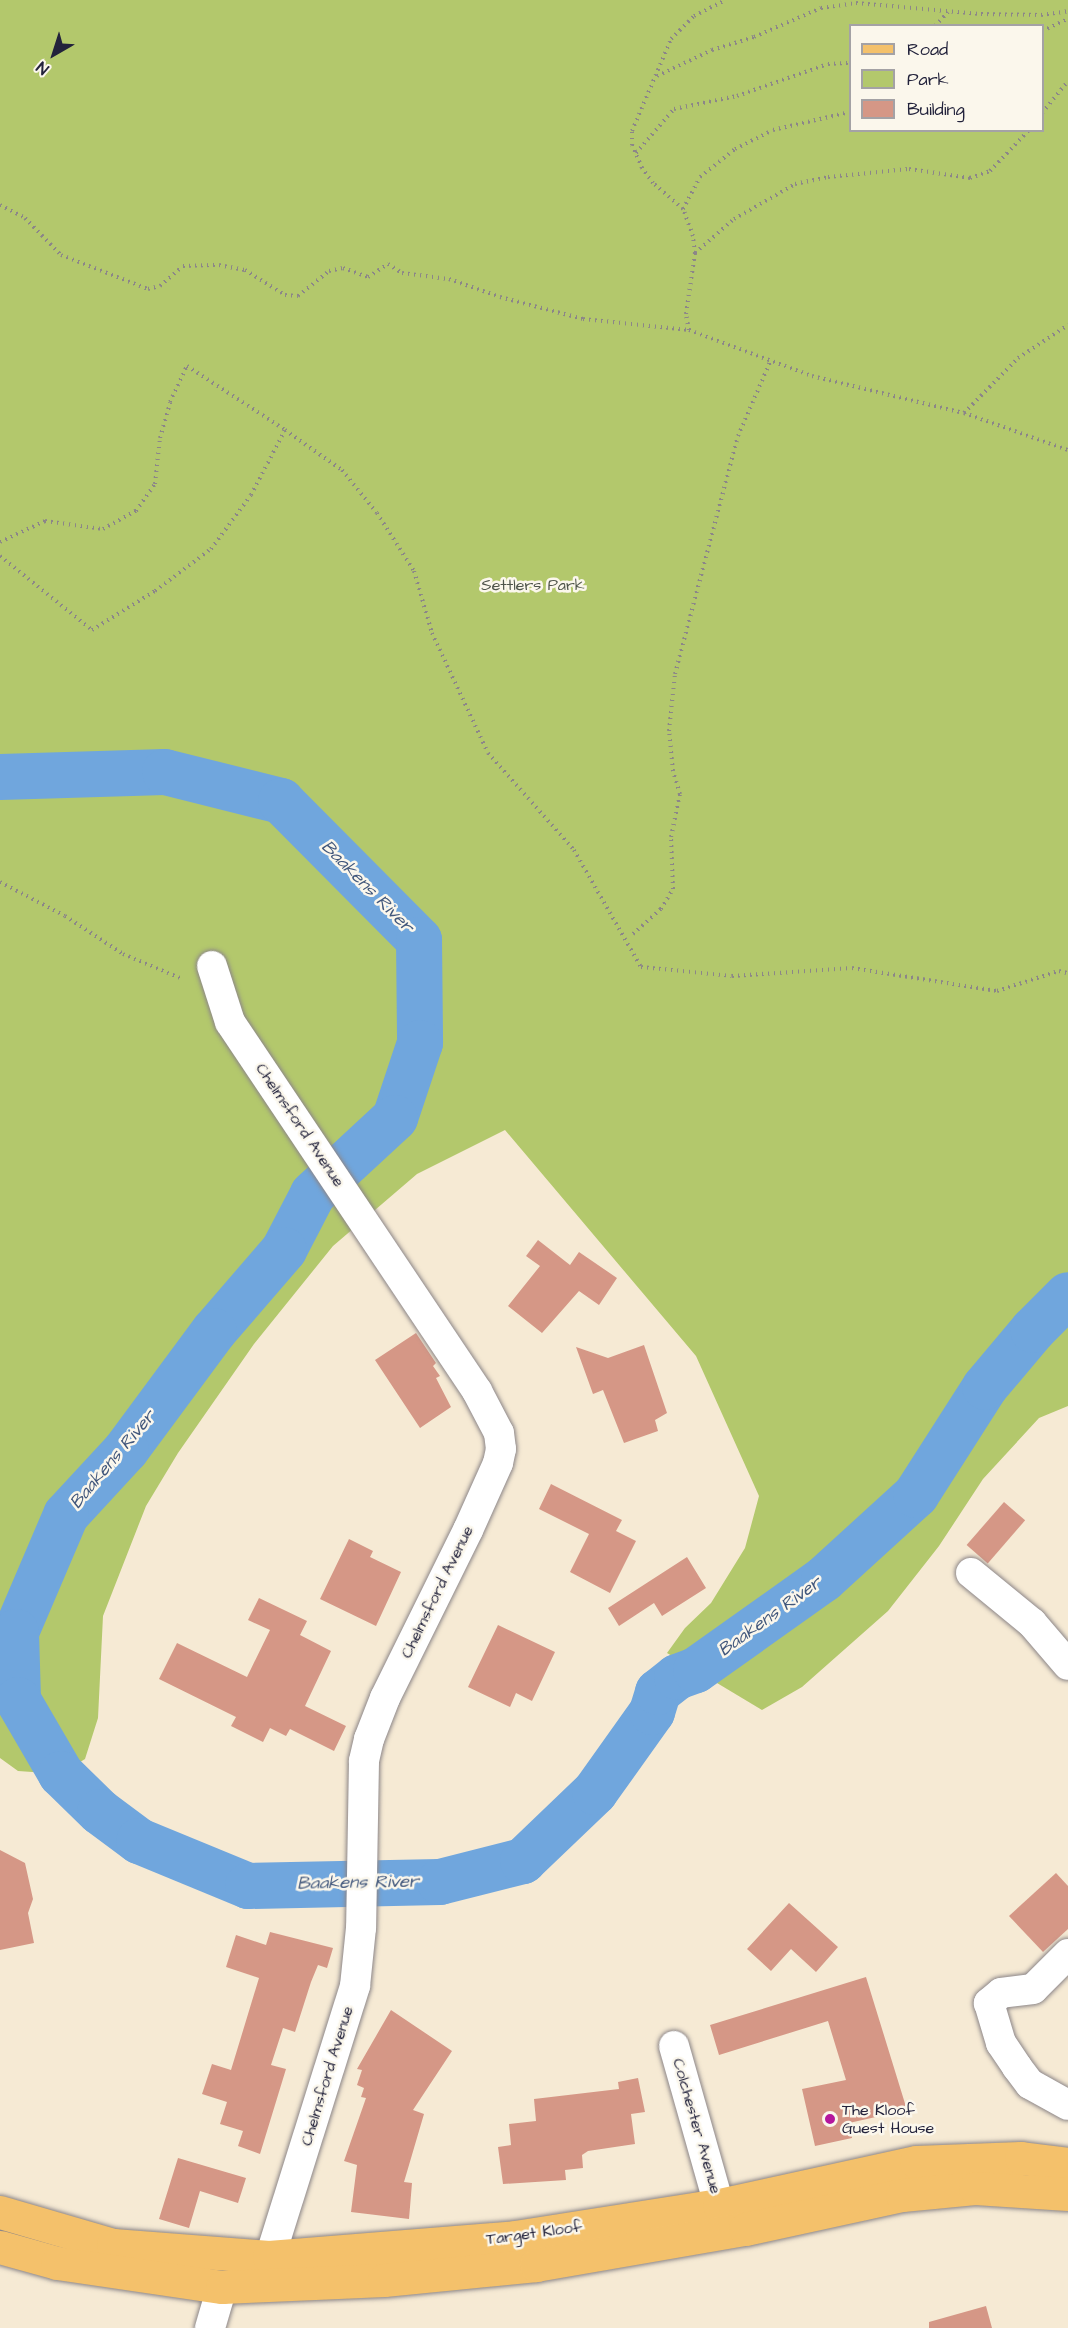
<!DOCTYPE html>
<html>
<head>
<meta charset="utf-8">
<style>
	body { margin:0 }
	#map { position:relative; width:1068px; height:2328px; overflow:hidden; background:#f6ead4; font-family:"Architects Daughter",sans-serif }
	div>[style] { position:absolute }
	.green>* { inset:0; background:#b3c86c }
	.river>* { height:46px; margin:-23px; padding:0 23px; transform-origin:23px; border-radius:23px; background:#70a6dd }
	.building>* { inset:0; background:#d59786; transform-origin:0 0 }
	.path>* { height:4px; margin-top:-2px; transform-origin:0; background:repeating-linear-gradient(90deg,#8c8688 0 1.5px,transparent 0 6px) }
	.roads { filter:drop-shadow(0 0 2px #8c8688) drop-shadow(0 0 2px #8c8688) }
	.minor>* { height:30px; margin:-15px; padding:0 15px; transform-origin:15px; border-radius:15px; background:#fff }
	.major>* { height:33px; margin:-16.5px; padding:0 16.5px; transform-origin:16.5px; border-radius:16.5px; background:#f4c16b }
	.dots>* { width:16px; height:16px; translate:-50% -50%; box-sizing:border-box; border:3px solid #fbf7ec; border-radius:50% }
	span { translate:-50% -50%; white-space:nowrap; text-align:center; line-height:1.15; -webkit-text-stroke:5px #fbf7ec; paint-order:stroke }
	.park-label { font-size:16px; color:#4e544a }
	.street-label { font-size:16px; color:#22223b }
	.poi-label { font-size:16px; color:#22223b }
	.left { translate:0 -50%; text-align:left }
	.water-label { font-size:18px; color:#41577c; font-style:italic }
	.legend { position:absolute; left:849px; top:24px; width:195px; height:108px; box-sizing:border-box; background:#fbf7ec; border:2px solid #a4a2a5; margin:0; padding:8px 10px; list-style:none; font-size:18px; color:#22223b }
	.legend li { display:flex; align-items:center; gap:12px; height:30px }
	.legend b { width:30px; border:2px solid #a4a2a5 }
	.north { position:absolute; left:24px; top:24px; width:60px; height:60px; -webkit-text-stroke:4px #fbf7ec; paint-order:stroke; rotate:219deg; font-size:16px; font-weight:700; line-height:24px; text-align:center; color:#22223b }
	.north::after { content:''; display:block; margin:auto; width:21px; height:27px; background:#22223b; clip-path:polygon(50% 0,100% 100%,50% 72%,0 100%) }
</style>
</head>
<body>
<div id="map">
	<div class="green">
		<i style="clip-path:polygon(evenodd,0 0,1068px 0,1068px 1406px,1039px 1418px,983px 1479px,939px 1546px,888px 1611px,802px 1687px,762px 1710px,667px 1653px,685px 1628px,711px 1603px,745px 1548px,759px 1496px,696px 1356px,505px 1130px,417px 1174px,333px 1246px,254px 1344px,178px 1453px,146px 1506px,103px 1616px,98px 1718px,85px 1759px,61px 1774px,18px 1771px,0 1758px,0 0,850px 26px,1042px 26px,1042px 130px,850px 130px,850px 26px)"></i>
	</div>
	<div class="river">
		<i style="left:0;top:777px;width:165px;rotate:-1.7deg"></i>
		<i style="left:165px;top:772px;width:120px;rotate:14deg"></i>
		<i style="left:281px;top:801px;width:196px;rotate:45.2deg"></i>
		<i style="left:419px;top:940px;width:103px;rotate:89.4deg"></i>
		<i style="left:420px;top:1043px;width:79px;rotate:108.4deg"></i>
		<i style="left:395px;top:1118px;width:112px;rotate:137.2deg"></i>
		<i style="left:313px;top:1194px;width:63px;rotate:117.4deg"></i>
		<i style="left:284px;top:1250px;width:107px;rotate:130.8deg"></i>
		<i style="left:214px;top:1331px;width:148px;rotate:126.5deg"></i>
		<i style="left:126px;top:1450px;width:88px;rotate:132.7deg"></i>
		<i style="left:66px;top:1515px;width:127px;rotate:113.1deg"></i>
		<i style="left:16px;top:1632px;width:68px;rotate:88.3deg"></i>
		<i style="left:18px;top:1700px;width:86px;rotate:59.8deg"></i>
		<i style="left:61px;top:1774px;width:54px;rotate:44.3deg"></i>
		<i style="left:100px;top:1812px;width:49px;rotate:36.6deg"></i>
		<i style="left:139px;top:1841px;width:118px;rotate:22.4deg"></i>
		<i style="left:248px;top:1886px;width:192px;rotate:-1.2deg"></i>
		<i style="left:440px;top:1882px;width:86px;rotate:-14.2deg"></i>
		<i style="left:523px;top:1861px;width:100px;rotate:-43.8deg"></i>
		<i style="left:595px;top:1792px;width:98px;rotate:-54.5deg"></i>
		<i style="left:652px;top:1712px;width:21px;rotate:-73deg"></i>
		<i style="left:658px;top:1692px;width:24px;rotate:-38deg"></i>
		<i style="left:677px;top:1677px;width:20px;rotate:-20deg"></i>
		<i style="left:696px;top:1670px;width:157px;rotate:-35.4deg"></i>
		<i style="left:824px;top:1579px;width:125px;rotate:-42.4deg"></i>
		<i style="left:916px;top:1495px;width:128px;rotate:-57.4deg"></i>
		<i style="left:985px;top:1387px;width:75px;rotate:-49.9deg"></i>
		<i style="left:1033px;top:1330px;width:49px;rotate:-45deg"></i>
	</div>
	<div class="building">
		<i style="clip-path:polygon(538px 1240px,570px 1265px,579px 1252px,617px 1278px,599px 1305px,579px 1291px,542px 1333px,508px 1306px,540px 1266px,526px 1256px)"></i>
		<i style="clip-path:polygon(416px 1333px,436px 1363px,433px 1366px,440px 1376px,436px 1378px,451px 1407px,420px 1428px,375px 1360px)"></i>
		<i style="clip-path:polygon(644px 1345px,667px 1413px,655px 1420px,658px 1431px,624px 1443px,603px 1390px,593px 1394px,576px 1347px,608px 1358px)"></i>
		<i style="clip-path:polygon(551px 1484px,622px 1520px,616px 1531px,636px 1541px,610px 1593px,570px 1572px,589px 1534px,539px 1509px)"></i>
		<i style="left:1004px;top:1502px;width:28px;height:57px;rotate:41deg"></i>
		<i style="clip-path:polygon(349px 1539px,373px 1551px,370px 1557px,401px 1572px,376px 1626px,320px 1599px)"></i>
		<i style="clip-path:polygon(687px 1557px,706px 1588px,662px 1616px,654px 1603px,619px 1626px,608px 1608px)"></i>
		<i style="clip-path:polygon(259px 1598px,307px 1621px,300px 1635px,331px 1651px,305px 1706px,346px 1726px,334px 1751px,290px 1729px,286px 1736px,270px 1728px,263px 1742px,231px 1726px,236px 1717px,159px 1679px,177px 1643px,247px 1677px,270px 1630px,248px 1620px)"></i>
		<i style="clip-path:polygon(498px 1625px,555px 1652px,532px 1701px,516px 1693px,510px 1707px,468px 1687px)"></i>
		<i style="clip-path:polygon(0 1850px,25px 1863px,33px 1899px,28px 1913px,34px 1943px,0 1950px)"></i>
		<i style="clip-path:polygon(1056px 1873px,1068px 1886px,1068px 1929px,1043px 1952px,1009px 1916px)"></i>
		<i style="clip-path:polygon(789px 1903px,838px 1947px,816px 1972px,791px 1949px,771px 1971px,747px 1949px)"></i>
		<i style="clip-path:polygon(270px 1932px,333px 1948px,327px 1968px,318px 1965px,311px 1982px,295px 2032px,283px 2028px,271px 2065px,286px 2069px,260px 2154px,238px 2146px,243px 2131px,220px 2124px,227px 2102px,202px 2094px,212px 2064px,231px 2070px,259px 1978px,226px 1967px,236px 1935px,266px 1945px)"></i>
		<i style="clip-path:polygon(866px 1977px,907px 2110px,849px 2123px,852px 2138px,815px 2146px,802px 2089px,846px 2080px,828px 2021px,719px 2055px,710px 2025px)"></i>
		<i style="clip-path:polygon(391px 2010px,452px 2051px,413px 2110px,424px 2114px,404px 2182px,412px 2183px,409px 2219px,351px 2212px,357px 2165px,344px 2161px,366px 2098px,361px 2097px,364px 2088px,357px 2085px,362px 2070px,357px 2069px)"></i>
		<i style="clip-path:polygon(638px 2078px,645px 2112px,631px 2114px,635px 2144px,588px 2151px,582px 2155px,583px 2168px,565px 2170px,566px 2180px,503px 2184px,498px 2147px,511px 2145px,509px 2124px,536px 2121px,534px 2099px,619px 2089px,618px 2082px)"></i>
		<i style="clip-path:polygon(178px 2158px,246px 2178px,238px 2203px,200px 2191px,189px 2228px,159px 2219px)"></i>
		<i style="clip-path:polygon(986px 2306px,992px 2328px,929px 2328px,929px 2322px)"></i>
	</div>
	<div class="path">
		<i style="left:935px;top:26px;width:19px;rotate:-47deg"></i>
		<i style="left:1042px;top:31px;width:29px;rotate:-25deg"></i>
		<i style="left:657px;top:76px;width:61px;rotate:-25.3deg"></i>
		<i style="left:712px;top:50px;width:44px;rotate:-17.2deg"></i>
		<i style="left:754px;top:37px;width:73px;rotate:-23.4deg"></i>
		<i style="left:821px;top:8px;width:35px;rotate:-8deg"></i>
		<i style="left:856px;top:3px;width:125px;rotate:5deg"></i>
		<i style="left:981px;top:14px;width:60px;rotate:1deg"></i>
		<i style="left:1041px;top:15px;width:27px;rotate:-8deg"></i>
		<i style="left:1042px;top:113px;width:41px;rotate:-50.9deg"></i>
		<i style="left:636px;top:153px;width:58px;rotate:-49.2deg"></i>
		<i style="left:674px;top:109px;width:64px;rotate:-11.7deg"></i>
		<i style="left:737px;top:96px;width:96px;rotate:-19.4deg"></i>
		<i style="left:828px;top:64px;width:22px;rotate:-3deg"></i>
		<i style="left:0;top:205px;width:28px;rotate:27deg"></i>
		<i style="left:25px;top:218px;width:52px;rotate:45.8deg"></i>
		<i style="left:61px;top:255px;width:93px;rotate:21.3deg"></i>
		<i style="left:148px;top:289px;width:12px;rotate:-14deg"></i>
		<i style="left:160px;top:286px;width:30px;rotate:-41deg"></i>
		<i style="left:183px;top:266px;width:36px;rotate:-2deg"></i>
		<i style="left:219px;top:265px;width:26px;rotate:11deg"></i>
		<i style="left:245px;top:270px;width:47px;rotate:32deg"></i>
		<i style="left:285px;top:295px;width:13px;rotate:4deg"></i>
		<i style="left:298px;top:296px;width:40px;rotate:-39deg"></i>
		<i style="left:329px;top:271px;width:14px;rotate:-12deg"></i>
		<i style="left:343px;top:268px;width:27px;rotate:20deg"></i>
		<i style="left:368px;top:277px;width:24px;rotate:-33deg"></i>
		<i style="left:388px;top:264px;width:17px;rotate:33deg"></i>
		<i style="left:402px;top:273px;width:47px;rotate:7.3deg"></i>
		<i style="left:449px;top:279px;width:54px;rotate:19.4deg"></i>
		<i style="left:500px;top:297px;width:86px;rotate:14.8deg"></i>
		<i style="left:583px;top:319px;width:107px;rotate:5.9deg"></i>
		<i style="left:689px;top:330px;width:131px;rotate:20.5deg"></i>
		<i style="left:812px;top:376px;width:156px;rotate:13.7deg"></i>
		<i style="left:964px;top:413px;width:110px;rotate:19.6deg"></i>
		<i style="left:683px;top:209px;width:36px;rotate:-62deg"></i>
		<i style="left:700px;top:177px;width:45px;rotate:-38.7deg"></i>
		<i style="left:735px;top:149px;width:42px;rotate:-26.6deg"></i>
		<i style="left:773px;top:130px;width:79px;rotate:-13.2deg"></i>
		<i style="left:695px;top:253px;width:52px;rotate:-41.1deg"></i>
		<i style="left:734px;top:219px;width:70px;rotate:-29.8deg"></i>
		<i style="left:795px;top:184px;width:34px;rotate:-12deg"></i>
		<i style="left:828px;top:177px;width:81px;rotate:-5.6deg"></i>
		<i style="left:909px;top:169px;width:62px;rotate:8.4deg"></i>
		<i style="left:970px;top:178px;width:21px;rotate:-19deg"></i>
		<i style="left:990px;top:171px;width:57px;rotate:-46.4deg"></i>
		<i style="left:689px;top:330px;width:16px;rotate:-101deg"></i>
		<i style="left:686px;top:314px;width:62px;rotate:-81.6deg"></i>
		<i style="left:695px;top:253px;width:17px;rotate:-97deg"></i>
		<i style="left:693px;top:236px;width:29px;rotate:-110deg"></i>
		<i style="left:683px;top:209px;width:40px;rotate:-139deg"></i>
		<i style="left:653px;top:183px;width:19px;rotate:-126deg"></i>
		<i style="left:642px;top:168px;width:25px;rotate:-113deg"></i>
		<i style="left:632px;top:145px;width:14px;rotate:-90deg"></i>
		<i style="left:632px;top:131px;width:100px;rotate:-67deg"></i>
		<i style="left:671px;top:39px;width:33px;rotate:-45deg"></i>
		<i style="left:694px;top:16px;width:35px;rotate:-27deg"></i>
		<i style="left:964px;top:413px;width:77px;rotate:-45.5deg"></i>
		<i style="left:1018px;top:358px;width:60px;rotate:-33.4deg"></i>
		<i style="left:0;top:542px;width:50px;rotate:-25deg"></i>
		<i style="left:45px;top:521px;width:59px;rotate:7.9deg"></i>
		<i style="left:103px;top:529px;width:38px;rotate:-29deg"></i>
		<i style="left:136px;top:511px;width:33px;rotate:-55deg"></i>
		<i style="left:155px;top:484px;width:46px;rotate:-83.8deg"></i>
		<i style="left:160px;top:438px;width:37px;rotate:-74deg"></i>
		<i style="left:170px;top:402px;width:40px;rotate:-65deg"></i>
		<i style="left:187px;top:366px;width:117px;rotate:33.1deg"></i>
		<i style="left:0;top:556px;width:118px;rotate:38.8deg"></i>
		<i style="left:92px;top:630px;width:74px;rotate:-31.8deg"></i>
		<i style="left:155px;top:591px;width:70px;rotate:-36.9deg"></i>
		<i style="left:211px;top:549px;width:67px;rotate:-53.5deg"></i>
		<i style="left:251px;top:495px;width:73px;rotate:-62.4deg"></i>
		<i style="left:285px;top:430px;width:70px;rotate:35.1deg"></i>
		<i style="left:342px;top:470px;width:55px;rotate:50.9deg"></i>
		<i style="left:377px;top:513px;width:69px;rotate:57.5deg"></i>
		<i style="left:414px;top:571px;width:65px;rotate:73.8deg"></i>
		<i style="left:432px;top:633px;width:132px;rotate:65deg"></i>
		<i style="left:488px;top:753px;width:130px;rotate:48.4deg"></i>
		<i style="left:574px;top:850px;width:135px;rotate:60.2deg"></i>
		<i style="left:641px;top:967px;width:91px;rotate:5.6deg"></i>
		<i style="left:732px;top:976px;width:120px;rotate:-3.8deg"></i>
		<i style="left:852px;top:968px;width:147px;rotate:9deg"></i>
		<i style="left:997px;top:991px;width:65px;rotate:-17.9deg"></i>
		<i style="left:1059px;top:971px;width:9px;rotate:13deg"></i>
		<i style="left:0;top:882px;width:73px;rotate:27.6deg"></i>
		<i style="left:65px;top:916px;width:69px;rotate:33.2deg"></i>
		<i style="left:123px;top:954px;width:62px;rotate:22.8deg"></i>
		<i style="left:633px;top:934px;width:38px;rotate:-42deg"></i>
		<i style="left:661px;top:909px;width:23px;rotate:-59deg"></i>
		<i style="left:673px;top:889px;width:52px;rotate:-92.2deg"></i>
		<i style="left:671px;top:837px;width:44px;rotate:-78.2deg"></i>
		<i style="left:680px;top:794px;width:24px;rotate:-107deg"></i>
		<i style="left:673px;top:771px;width:40px;rotate:-95.7deg"></i>
		<i style="left:669px;top:731px;width:57px;rotate:-84deg"></i>
		<i style="left:675px;top:674px;width:246px;rotate:-75.2deg"></i>
		<i style="left:738px;top:436px;width:81px;rotate:-66.6deg"></i>
	</div>
	<div class="roads">
		<div class="minor">
			<i style="left:212px;top:966px;width:59px;rotate:72.2deg"></i>
			<i style="left:230px;top:1022px;width:444px;rotate:56.2deg"></i>
			<i style="left:477px;top:1391px;width:47px;rotate:62.4deg"></i>
			<i style="left:499px;top:1433px;width:16px;rotate:83deg"></i>
			<i style="left:501px;top:1449px;width:14px;rotate:102deg"></i>
			<i style="left:498px;top:1463px;width:73px;rotate:114.1deg"></i>
			<i style="left:468px;top:1530px;width:187px;rotate:116.3deg"></i>
			<i style="left:385px;top:1698px;width:44px;rotate:111.3deg"></i>
			<i style="left:369px;top:1739px;width:23px;rotate:103deg"></i>
			<i style="left:364px;top:1761px;width:167px;rotate:91deg"></i>
			<i style="left:361px;top:1928px;width:58px;rotate:95.9deg"></i>
			<i style="left:355px;top:1986px;width:307px;rotate:107.4deg"></i>
			<i style="left:971px;top:1573px;width:79px;rotate:39.3deg"></i>
			<i style="left:1032px;top:1623px;width:55px;rotate:49.4deg"></i>
			<i style="left:1068px;top:1954px;width:49px;rotate:135deg"></i>
			<i style="left:1033px;top:1989px;width:32px;rotate:173deg"></i>
			<i style="left:1001px;top:1993px;width:16px;rotate:140deg"></i>
			<i style="left:989px;top:2003px;width:42px;rotate:73.3deg"></i>
			<i style="left:1001px;top:2043px;width:29px;rotate:56deg"></i>
			<i style="left:1017px;top:2067px;width:21px;rotate:53deg"></i>
			<i style="left:1030px;top:2084px;width:43px;rotate:28.9deg"></i>
			<i style="left:674px;top:2046px;width:165px;rotate:74.2deg"></i>
			<i style="left:210px;top:2328px;width:43px;rotate:-73.7deg"></i>
		</div>
		<div class="major">
			<i style="left:0;top:2212px;width:118px;rotate:16.3deg"></i>
			<i style="left:113px;top:2245px;width:156px;rotate:4.4deg"></i>
			<i style="left:269px;top:2257px;width:247px;rotate:-4.6deg"></i>
			<i style="left:515px;top:2237px;width:206px;rotate:-8.9deg"></i>
			<i style="left:719px;top:2205px;width:202px;rotate:-12.3deg"></i>
			<i style="left:916px;top:2162px;width:105px;rotate:-2.2deg"></i>
			<i style="left:1021px;top:2158px;width:47px;rotate:7.3deg"></i>
			<i style="left:0;top:2247px;width:59px;rotate:15.7deg"></i>
			<i style="left:57px;top:2263px;width:167px;rotate:8.3deg"></i>
			<i style="left:222px;top:2287px;width:162px;rotate:-2.5deg"></i>
			<i style="left:384px;top:2280px;width:153px;rotate:-5.6deg"></i>
			<i style="left:536px;top:2265px;width:212px;rotate:-9.8deg"></i>
			<i style="left:745px;top:2229px;width:161px;rotate:-12.2deg"></i>
			<i style="left:902px;top:2195px;width:73px;rotate:-5.5deg"></i>
			<i style="left:975px;top:2188px;width:93px;rotate:3.7deg"></i>
		</div>
	</div>
	<div class="dots">
		<i style="left:830px;top:2119px;background:#b5179e"></i>
	</div>
	<div class="park-label">
		<span style="left:533px;top:585px">Settlers Park</span>
	</div>
	<div class="street-label">
		<span style="left:300px;top:1125px;rotate:56deg">Chelmsford Avenue</span>
		<span style="left:437px;top:1592px;rotate:-64deg">Chelmsford Avenue</span>
		<span style="left:327px;top:2076px;rotate:-73deg">Chelmsford Avenue</span>
		<span style="left:697px;top:2126px;rotate:74deg">Colchester Avenue</span>
		<span style="left:534px;top:2233px;rotate:-8deg">Target Kloof</span>
	</div>
	<div class="poi-label">
		<span class="left" style="left:842px;top:2119px">The Kloof<br>Guest House</span>
	</div>
	<div class="water-label">
		<span style="left:367px;top:887px;rotate:45deg">Baakens River</span>
		<span style="left:113px;top:1460px;rotate:-50deg">Baakens River</span>
		<span style="left:770px;top:1617px;rotate:-36deg">Baakens River</span>
		<span style="left:358px;top:1883px;rotate:-1deg">Baakens River</span>
	</div>
	<ul class="legend">
	<li><b style="height:8px;background:#f4c16b"></b>Road</li>
	<li><b style="height:16px;background:#b3c86c"></b>Park</li>
	<li><b style="height:16px;background:#d59786"></b>Building</li>
	</ul>
	<div class="north">N</div>
</div>
</body>
</html>
